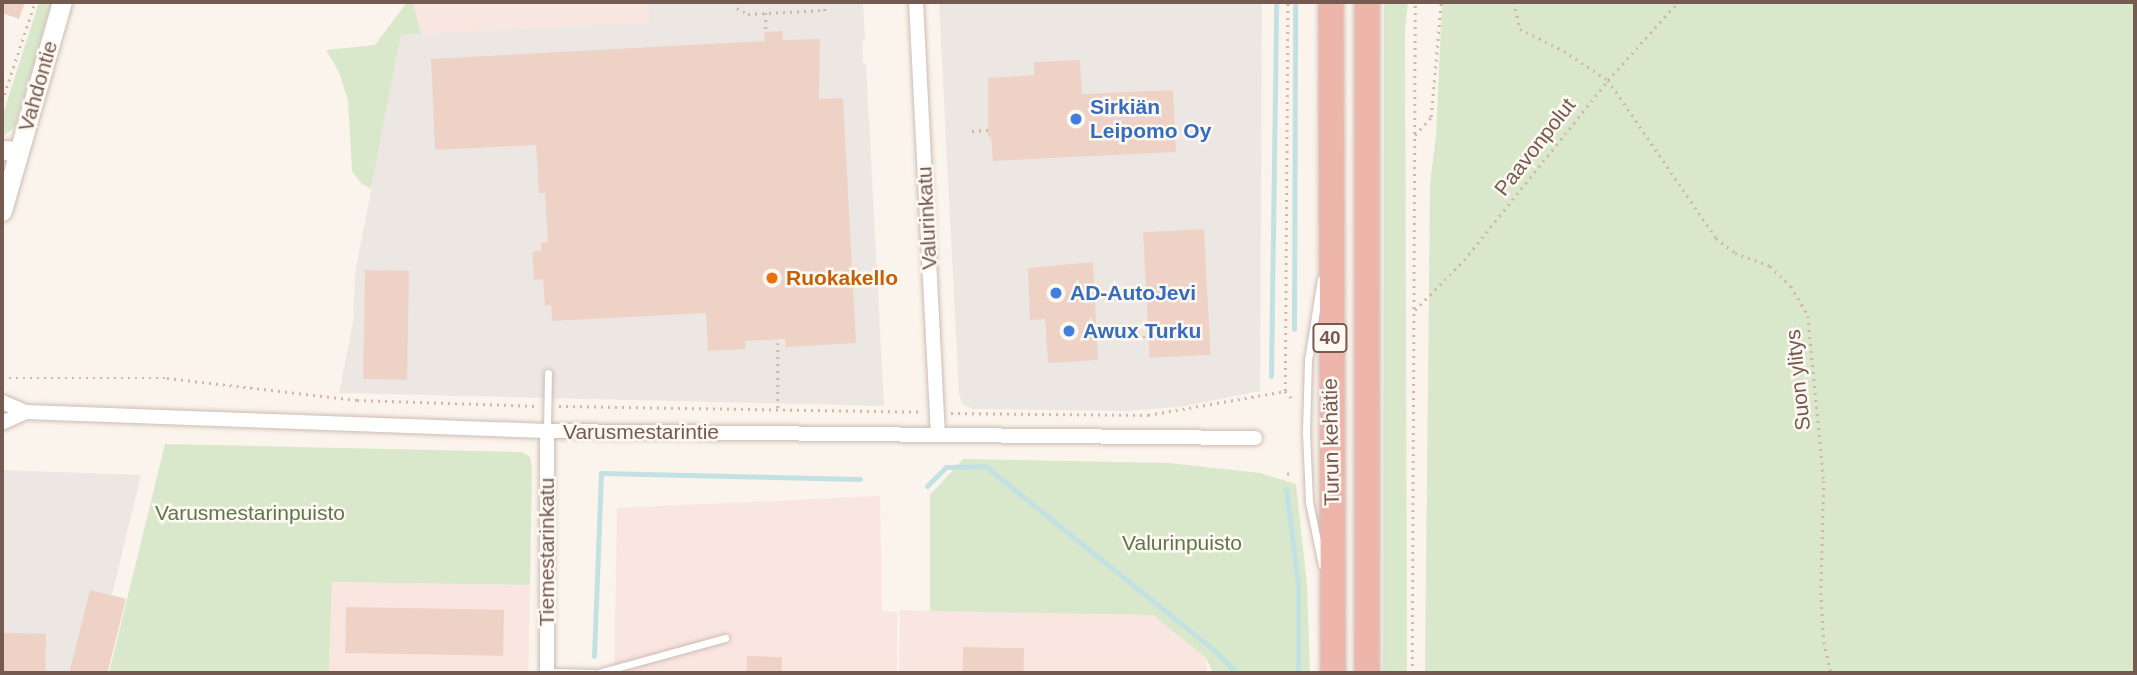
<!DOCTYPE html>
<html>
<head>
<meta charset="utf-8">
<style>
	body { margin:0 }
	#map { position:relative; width:2137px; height:675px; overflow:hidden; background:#fbf4ec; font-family:Arial,sans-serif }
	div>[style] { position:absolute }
	.commercial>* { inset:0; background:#fae6e1; transform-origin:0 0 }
	.industrial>* { inset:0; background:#ede7e4 }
	.green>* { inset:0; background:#d9e8cb }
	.stream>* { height:5px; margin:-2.5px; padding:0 2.5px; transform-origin:2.5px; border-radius:2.5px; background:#c2e1e3 }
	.building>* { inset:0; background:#eed2c6; transform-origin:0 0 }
	.path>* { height:2.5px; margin-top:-1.25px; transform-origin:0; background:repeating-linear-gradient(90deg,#d3b5a9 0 2px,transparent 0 7px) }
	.roads { filter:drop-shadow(0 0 2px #cdbbb2) drop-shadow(0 0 2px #cdbbb2) }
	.lane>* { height:7px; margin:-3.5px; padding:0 3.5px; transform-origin:3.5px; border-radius:3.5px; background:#fff }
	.street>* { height:14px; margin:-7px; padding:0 7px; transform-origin:7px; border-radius:7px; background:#fff }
	.secondary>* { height:19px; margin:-9.5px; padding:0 9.5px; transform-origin:9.5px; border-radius:9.5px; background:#fff }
	.highway>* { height:24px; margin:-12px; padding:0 12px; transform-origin:12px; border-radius:12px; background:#eeb5aa }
	.dots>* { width:19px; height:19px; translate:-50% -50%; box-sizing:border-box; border:4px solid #fef8f2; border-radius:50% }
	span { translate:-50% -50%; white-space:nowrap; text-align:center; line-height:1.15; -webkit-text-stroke:5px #fef8f2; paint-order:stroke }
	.shield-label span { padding:2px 5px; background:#fef8f2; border:2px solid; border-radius:5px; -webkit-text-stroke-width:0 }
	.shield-label { font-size:19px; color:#745a51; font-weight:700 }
	.street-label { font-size:21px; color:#745a51 }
	.shop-label { font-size:21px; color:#366cbe; font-weight:700 }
	.left { translate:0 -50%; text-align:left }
	.food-label { font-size:21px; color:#c56008; font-weight:700 }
	.park-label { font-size:21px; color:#5c784a }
	.frame { position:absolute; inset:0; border:4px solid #745a51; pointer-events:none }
</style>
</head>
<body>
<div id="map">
	<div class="commercial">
		<i style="clip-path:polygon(413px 2px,648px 2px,650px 22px,421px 34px)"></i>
		<i style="clip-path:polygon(880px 496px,882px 611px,897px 612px,897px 673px,614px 673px,617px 508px)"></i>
		<i style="left:331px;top:582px;width:199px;height:91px;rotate:1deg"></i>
		<i style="clip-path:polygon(900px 610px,1154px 615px,1206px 658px,1207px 673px,899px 673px)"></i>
	</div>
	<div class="industrial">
		<i style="clip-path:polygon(648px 2px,863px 2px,865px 40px,862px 41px,863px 63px,866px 64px,884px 406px,339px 393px,353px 322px,355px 273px,401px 35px,649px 22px)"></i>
		<i style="clip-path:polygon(939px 2px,1262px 2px,1260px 391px,1179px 407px,1126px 411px,973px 409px,963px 405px,959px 395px)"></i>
		<i style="clip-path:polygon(2px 470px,141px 475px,112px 595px,126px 599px,107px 673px,2px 673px)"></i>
	</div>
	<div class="green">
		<i style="clip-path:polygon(39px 2px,51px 2px,15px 127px,2px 137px,2px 117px)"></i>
		<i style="clip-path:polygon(407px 2px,413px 2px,421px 34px,401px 35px,371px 189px,361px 183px,352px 171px,348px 100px,339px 72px,326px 50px,375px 45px)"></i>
		<i style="clip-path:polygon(1384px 2px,1408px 2px,1405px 30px,1407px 673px,1383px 673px)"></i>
		<i style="clip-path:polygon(1442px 2px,2135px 2px,2135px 673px,1425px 673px,1430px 184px,1436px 135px)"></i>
		<i style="clip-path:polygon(165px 444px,522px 452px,530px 457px,532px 466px,530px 585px,332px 582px,329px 673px,109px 673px)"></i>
		<i style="clip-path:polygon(963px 459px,1169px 463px,1260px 473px,1296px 484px,1307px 585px,1310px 673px,1213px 673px,1206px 658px,1153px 615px,930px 611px,930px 495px)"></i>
	</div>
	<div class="stream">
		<i style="left:1294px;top:329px;width:327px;rotate:-89.8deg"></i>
		<i style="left:1271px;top:376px;width:374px;rotate:-89.2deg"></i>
		<i style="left:927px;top:486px;width:27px;rotate:-45deg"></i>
		<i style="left:946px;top:467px;width:39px;rotate:-1deg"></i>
		<i style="left:985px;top:466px;width:297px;rotate:38.8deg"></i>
		<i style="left:1216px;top:652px;width:30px;rotate:45deg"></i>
		<i style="left:1286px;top:489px;width:97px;rotate:82.9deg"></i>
		<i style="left:1298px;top:585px;width:88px;rotate:90deg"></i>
		<i style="left:594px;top:656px;width:183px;rotate:-87.8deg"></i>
		<i style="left:601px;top:473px;width:259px;rotate:1.3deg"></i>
	</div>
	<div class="building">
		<i style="clip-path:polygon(2px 2px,25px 2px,19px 19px,2px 13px)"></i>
		<i style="clip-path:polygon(782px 31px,783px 40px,820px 39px,819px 99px,843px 98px,856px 343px,786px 347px,785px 339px,745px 341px,746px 349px,708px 351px,706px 313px,552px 321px,551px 305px,545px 306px,543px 279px,534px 280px,532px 252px,541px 251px,541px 243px,548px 242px,545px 193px,539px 193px,536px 145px,435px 150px,431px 59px,765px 41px,764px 32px)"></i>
		<i style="clip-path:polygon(1080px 60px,1082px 94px,1173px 90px,1176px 152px,993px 161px,991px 137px,988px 137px,988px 78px,1034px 75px,1034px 62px)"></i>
		<i style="left:1204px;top:229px;width:126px;height:61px;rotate:87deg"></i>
		<i style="clip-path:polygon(1093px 262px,1098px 360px,1048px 363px,1045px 319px,1030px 320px,1028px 268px)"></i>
		<i style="left:365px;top:270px;width:44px;height:109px;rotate:1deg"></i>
		<i style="left:90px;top:590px;width:37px;height:85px;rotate:14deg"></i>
		<i style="left:346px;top:607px;width:158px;height:46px;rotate:1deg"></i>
		<i style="left:2px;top:633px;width:44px;height:40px;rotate:1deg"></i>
		<i style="left:963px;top:647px;width:61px;height:26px;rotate:1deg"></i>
		<i style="left:747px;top:656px;width:35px;height:17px;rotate:2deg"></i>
	</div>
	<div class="path">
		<i style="left:513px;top:2px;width:6px;rotate:90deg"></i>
		<i style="left:737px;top:2px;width:6px;rotate:90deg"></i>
		<i style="left:737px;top:8px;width:13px;rotate:29deg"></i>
		<i style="left:748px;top:14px;width:77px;rotate:-3deg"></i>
		<i style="left:825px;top:2px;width:12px;rotate:90deg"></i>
		<i style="left:1514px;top:2px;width:28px;rotate:77deg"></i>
		<i style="left:1520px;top:29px;width:49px;rotate:26.6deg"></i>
		<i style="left:1564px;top:51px;width:53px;rotate:33.4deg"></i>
		<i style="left:1608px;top:80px;width:191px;rotate:55.6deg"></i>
		<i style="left:1716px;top:238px;width:24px;rotate:38deg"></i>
		<i style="left:1735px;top:253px;width:37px;rotate:20deg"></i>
		<i style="left:1770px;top:266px;width:29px;rotate:44deg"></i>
		<i style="left:1791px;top:286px;width:34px;rotate:60deg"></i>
		<i style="left:1808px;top:316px;width:166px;rotate:84.5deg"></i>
		<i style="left:1824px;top:481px;width:112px;rotate:91.5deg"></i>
		<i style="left:1821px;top:593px;width:49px;rotate:86.5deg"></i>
		<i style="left:1824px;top:642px;width:32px;rotate:77deg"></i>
		<i style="left:766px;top:13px;width:16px;rotate:90deg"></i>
		<i style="left:2px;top:101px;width:104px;rotate:-71.6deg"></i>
		<i style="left:972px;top:131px;width:16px;rotate:-4deg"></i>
		<i style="left:1415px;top:135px;width:24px;rotate:-48deg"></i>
		<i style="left:1431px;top:117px;width:115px;rotate:-85deg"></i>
		<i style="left:1415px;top:310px;width:70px;rotate:-45.6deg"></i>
		<i style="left:1464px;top:260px;width:231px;rotate:-51.3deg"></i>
		<i style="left:1608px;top:80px;width:105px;rotate:-48.1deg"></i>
		<i style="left:1136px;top:337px;width:12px"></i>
		<i style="left:778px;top:343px;width:67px;rotate:90deg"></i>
		<i style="left:2px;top:378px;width:165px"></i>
		<i style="left:167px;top:378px;width:191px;rotate:6.6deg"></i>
		<i style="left:357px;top:400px;width:178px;rotate:1.9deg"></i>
		<i style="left:1285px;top:391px;width:13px;rotate:48deg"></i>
		<i style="left:559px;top:406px;width:364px;rotate:0.9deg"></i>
		<i style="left:951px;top:413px;width:197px;rotate:0.6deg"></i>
		<i style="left:1148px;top:415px;width:139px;rotate:-9.9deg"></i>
		<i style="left:1285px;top:391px;width:389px;rotate:-89.6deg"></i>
		<i style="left:1287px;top:474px;width:6px;rotate:-18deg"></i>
		<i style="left:1412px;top:673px;width:671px;rotate:-89.74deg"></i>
	</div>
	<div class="roads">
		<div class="lane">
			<i style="left:1321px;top:279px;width:82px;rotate:99.1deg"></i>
			<i style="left:1308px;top:360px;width:72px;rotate:91.6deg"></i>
			<i style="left:1306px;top:432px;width:70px;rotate:87.5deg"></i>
			<i style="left:1309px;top:502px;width:64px;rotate:78.3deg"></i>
			<i style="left:547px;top:430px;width:57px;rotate:-89deg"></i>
			<i style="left:547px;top:672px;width:46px;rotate:1.2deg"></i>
			<i style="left:598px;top:673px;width:132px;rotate:-15.4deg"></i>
		</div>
		<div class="street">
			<i style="left:916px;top:2px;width:433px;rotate:87.1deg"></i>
			<i style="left:2px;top:402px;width:26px;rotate:23deg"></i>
			<i style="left:26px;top:412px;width:521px;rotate:2.09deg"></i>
			<i style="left:547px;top:431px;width:708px;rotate:0.57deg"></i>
			<i style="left:2px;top:423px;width:26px;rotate:-25deg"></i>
			<i style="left:547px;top:673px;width:242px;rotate:-90deg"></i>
		</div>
		<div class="secondary">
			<i style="left:2px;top:150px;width:17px;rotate:3deg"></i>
			<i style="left:2px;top:211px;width:217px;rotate:-74deg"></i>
		</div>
		<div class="highway">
			<i style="left:1331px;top:2px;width:671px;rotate:89.83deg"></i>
			<i style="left:1367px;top:2px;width:671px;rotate:90deg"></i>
		</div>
	</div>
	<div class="dots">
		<i style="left:1076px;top:119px;background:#3f7fe0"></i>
		<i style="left:772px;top:278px;background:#e8710a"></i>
		<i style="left:1056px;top:293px;background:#3f7fe0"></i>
		<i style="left:1069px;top:331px;background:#3f7fe0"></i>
	</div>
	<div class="shield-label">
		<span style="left:1330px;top:338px">40</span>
	</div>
	<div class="street-label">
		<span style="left:38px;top:86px;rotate:-74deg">Vahdontie</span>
		<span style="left:1535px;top:147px;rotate:-52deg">Paavonpolut</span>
		<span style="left:927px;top:218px;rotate:-93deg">Valurinkatu</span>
		<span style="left:1798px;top:380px;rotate:-96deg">Suon ylitys</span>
		<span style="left:641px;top:432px">Varusmestarintie</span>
		<span style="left:1331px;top:442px;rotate:-91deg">Turun kehätie</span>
		<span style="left:547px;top:552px;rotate:-90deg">Tiemestarinkatu</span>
	</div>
	<div class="shop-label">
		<span class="left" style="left:1090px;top:119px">Sirkiän<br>Leipomo Oy</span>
		<span class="left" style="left:1070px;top:293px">AD-AutoJevi</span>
		<span class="left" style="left:1083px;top:331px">Awux Turku</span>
	</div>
	<div class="food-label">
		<span class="left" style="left:786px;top:278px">Ruokakello</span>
	</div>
	<div class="park-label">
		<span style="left:250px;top:513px">Varusmestarinpuisto</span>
		<span style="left:1182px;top:543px">Valurinpuisto</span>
	</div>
	<div class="frame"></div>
</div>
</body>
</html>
